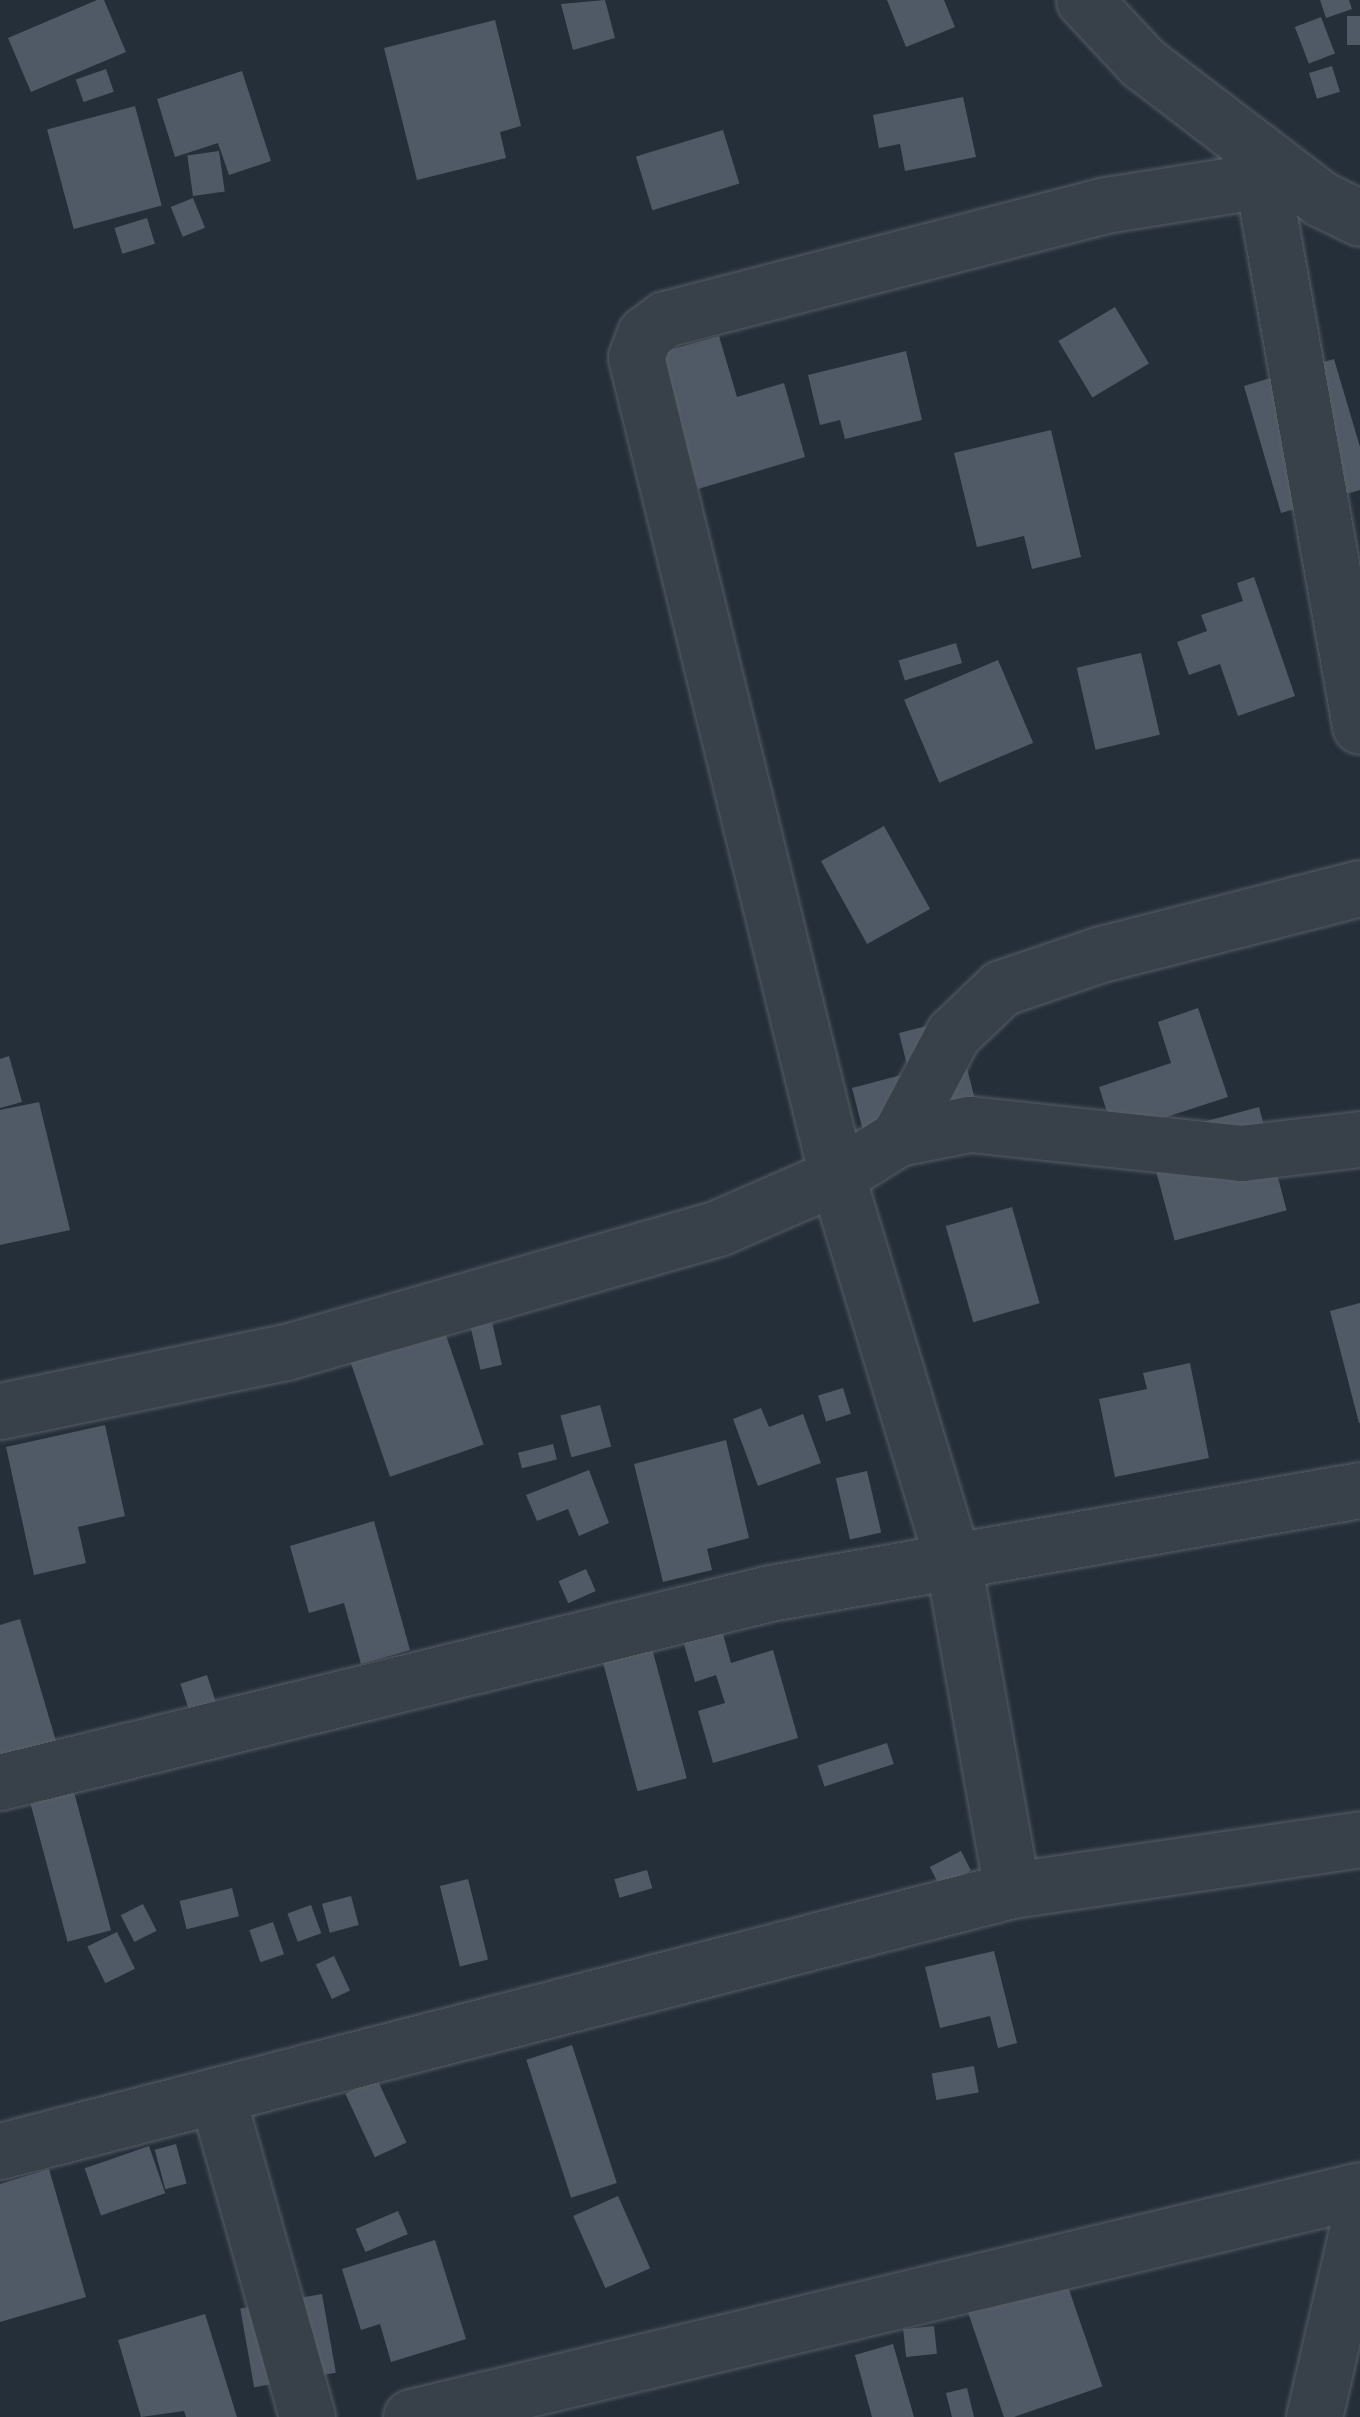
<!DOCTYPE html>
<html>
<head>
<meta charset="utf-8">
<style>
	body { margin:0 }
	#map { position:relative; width:1360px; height:2417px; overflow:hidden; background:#252f39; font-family:"Open Sans",sans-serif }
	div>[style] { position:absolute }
	.building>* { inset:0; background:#505a66; transform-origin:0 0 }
	.roads { filter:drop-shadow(0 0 2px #565e67) drop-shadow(0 0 2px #565e67) }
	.minor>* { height:55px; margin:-27.5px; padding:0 27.5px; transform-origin:27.5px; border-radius:27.5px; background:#384049 }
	span { translate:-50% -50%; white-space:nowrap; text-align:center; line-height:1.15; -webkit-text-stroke:10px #1d252e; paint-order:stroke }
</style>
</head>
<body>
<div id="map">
	<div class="building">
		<i style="clip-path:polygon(97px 0,104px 0,126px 52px,31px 92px,8px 38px)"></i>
		<i style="clip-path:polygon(605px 0,615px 38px,573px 50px,561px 4px)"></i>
		<i style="clip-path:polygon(887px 0,944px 0,955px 27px,906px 47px)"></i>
		<i style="clip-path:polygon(1320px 0,1349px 0,1352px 9px,1326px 18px)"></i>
		<i style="left:1347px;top:16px;width:13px;height:29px"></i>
		<i style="left:1321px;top:17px;width:39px;height:28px;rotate:69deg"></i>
		<i style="clip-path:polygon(495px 20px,521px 126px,500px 132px,506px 158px,417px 180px,384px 48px)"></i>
		<i style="left:1332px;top:66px;width:27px;height:24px;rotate:73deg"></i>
		<i style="left:106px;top:69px;width:24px;height:32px;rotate:71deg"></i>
		<i style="clip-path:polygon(242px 71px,271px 161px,229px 175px,218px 143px,175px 157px,157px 99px)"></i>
		<i style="clip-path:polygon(963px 97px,976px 157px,905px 171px,900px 144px,879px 148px,873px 115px)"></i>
		<i style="left:135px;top:106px;width:103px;height:91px;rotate:75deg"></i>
		<i style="left:723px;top:130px;width:56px;height:91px;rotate:73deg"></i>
		<i style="left:219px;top:151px;width:41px;height:32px;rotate:82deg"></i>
		<i style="left:193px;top:198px;width:32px;height:24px;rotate:68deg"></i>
		<i style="left:147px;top:218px;width:27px;height:34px;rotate:73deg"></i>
		<i style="left:1115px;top:307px;width:66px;height:66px;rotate:59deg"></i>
		<i style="clip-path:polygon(719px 336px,737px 397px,784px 383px,805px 457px,698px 489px,659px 353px)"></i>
		<i style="clip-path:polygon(906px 351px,922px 420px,845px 439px,840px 420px,820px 425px,808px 375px)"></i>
		<i style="clip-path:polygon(1334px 359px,1360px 447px,1360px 490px,1281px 513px,1244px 386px)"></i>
		<i style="clip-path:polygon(1051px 430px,1081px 557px,1032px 569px,1024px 536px,977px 547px,954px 453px)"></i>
		<i style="clip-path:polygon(1254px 577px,1295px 696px,1238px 716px,1220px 664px,1189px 675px,1177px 642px,1207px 631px,1201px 615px,1243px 601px,1237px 583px)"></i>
		<i style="left:956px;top:643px;width:21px;height:60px;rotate:73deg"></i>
		<i style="left:1141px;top:653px;width:84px;height:66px;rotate:77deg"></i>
		<i style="left:998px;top:660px;width:90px;height:102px;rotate:67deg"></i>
		<i style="left:884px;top:826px;width:95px;height:72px;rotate:61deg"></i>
		<i style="clip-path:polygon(1198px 1008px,1228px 1097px,1114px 1134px,1099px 1087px,1171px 1063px,1158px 1022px)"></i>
		<i style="clip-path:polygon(954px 1019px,987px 1145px,874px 1174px,852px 1088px,909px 1073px,899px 1033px)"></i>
		<i style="clip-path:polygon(9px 1056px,22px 1102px,0 1108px,0 1059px)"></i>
		<i style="clip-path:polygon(39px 1102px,70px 1230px,0 1245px,0 1110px)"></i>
		<i style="left:1259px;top:1107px;width:107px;height:116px;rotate:75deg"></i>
		<i style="left:1012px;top:1207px;width:100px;height:69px;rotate:74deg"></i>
		<i style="clip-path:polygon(1360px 1303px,1360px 1423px,1359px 1423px,1330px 1311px)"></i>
		<i style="left:439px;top:1315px;width:137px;height:99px;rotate:71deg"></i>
		<i style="left:492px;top:1322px;width:44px;height:22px;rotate:77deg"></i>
		<i style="clip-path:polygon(1190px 1363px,1209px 1458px,1115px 1477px,1099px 1399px,1147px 1389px,1143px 1373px)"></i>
		<i style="left:843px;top:1388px;width:27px;height:26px;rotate:73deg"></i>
		<i style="left:600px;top:1405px;width:43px;height:41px;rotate:75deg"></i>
		<i style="clip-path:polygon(761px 1408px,769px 1427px,803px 1414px,821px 1463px,758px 1486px,733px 1419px)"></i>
		<i style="clip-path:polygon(105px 1425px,125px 1516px,78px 1527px,86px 1563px,34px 1575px,6px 1447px)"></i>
		<i style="clip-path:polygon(726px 1440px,749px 1538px,707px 1549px,712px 1570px,663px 1582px,634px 1464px)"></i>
		<i style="left:553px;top:1444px;width:16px;height:36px;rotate:76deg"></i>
		<i style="clip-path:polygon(589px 1470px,609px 1523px,579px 1536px,568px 1509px,537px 1521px,526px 1495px)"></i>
		<i style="left:867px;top:1471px;width:63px;height:32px;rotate:77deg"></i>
		<i style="clip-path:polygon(374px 1521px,410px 1650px,361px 1664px,344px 1603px,309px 1613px,290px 1546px)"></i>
		<i style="left:586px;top:1569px;width:24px;height:30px;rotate:66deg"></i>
		<i style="clip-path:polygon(20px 1619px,58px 1748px,0 1765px,0 1625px)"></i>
		<i style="clip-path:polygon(720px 1623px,731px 1663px,773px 1650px,798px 1738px,713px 1763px,698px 1711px,725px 1703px,716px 1675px,695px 1682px,681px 1634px)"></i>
		<i style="left:650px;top:1641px;width:142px;height:51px;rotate:75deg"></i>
		<i style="left:207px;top:1675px;width:28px;height:28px;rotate:72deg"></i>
		<i style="left:887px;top:1743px;width:22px;height:73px;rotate:72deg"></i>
		<i style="left:74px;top:1792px;width:143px;height:45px;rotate:75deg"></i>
		<i style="left:961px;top:1851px;width:22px;height:35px;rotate:63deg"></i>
		<i style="left:647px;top:1870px;width:19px;height:34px;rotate:74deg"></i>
		<i style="left:468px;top:1879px;width:83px;height:29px;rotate:76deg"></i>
		<i style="left:232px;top:1888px;width:29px;height:54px;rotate:76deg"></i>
		<i style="left:351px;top:1896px;width:30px;height:30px;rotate:75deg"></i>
		<i style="left:143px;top:1904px;width:30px;height:25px;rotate:63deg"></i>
		<i style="left:311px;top:1905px;width:30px;height:25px;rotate:70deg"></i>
		<i style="left:273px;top:1922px;width:34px;height:25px;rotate:71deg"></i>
		<i style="left:117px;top:1932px;width:41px;height:33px;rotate:64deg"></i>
		<i style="clip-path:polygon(994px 1951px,1017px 2043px,998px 2048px,990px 2016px,940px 2028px,925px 1967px)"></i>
		<i style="left:334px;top:1956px;width:38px;height:20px;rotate:65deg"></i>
		<i style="left:572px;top:2045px;width:145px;height:48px;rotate:72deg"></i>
		<i style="left:974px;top:2066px;width:27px;height:43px;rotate:80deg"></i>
		<i style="left:377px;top:2079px;width:70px;height:35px;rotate:65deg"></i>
		<i style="left:176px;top:2144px;width:41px;height:22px;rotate:75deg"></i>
		<i style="left:149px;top:2146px;width:50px;height:68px;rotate:71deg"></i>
		<i style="clip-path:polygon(49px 2169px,86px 2297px,0 2322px,0 2184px)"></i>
		<i style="left:618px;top:2196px;width:79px;height:49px;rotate:66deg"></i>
		<i style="left:398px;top:2211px;width:25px;height:46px;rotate:67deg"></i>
		<i style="clip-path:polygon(435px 2240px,466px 2339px,391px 2362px,380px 2324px,361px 2330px,342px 2269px)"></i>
		<i style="left:1064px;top:2275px;width:118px;height:103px;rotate:71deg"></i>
		<i style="left:322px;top:2294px;width:80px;height:83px;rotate:80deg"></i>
		<i style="clip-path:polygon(205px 2314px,237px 2417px,186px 2417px,184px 2411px,141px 2417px,118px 2340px)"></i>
		<i style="left:934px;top:2326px;width:28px;height:31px;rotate:84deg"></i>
		<i style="clip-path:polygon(893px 2344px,914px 2417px,872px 2417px,855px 2355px)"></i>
		<i style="clip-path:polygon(967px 2388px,974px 2417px,952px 2417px,946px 2393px)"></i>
	</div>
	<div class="roads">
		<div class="minor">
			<i style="left:1084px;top:0;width:86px;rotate:46.9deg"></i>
			<i style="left:1143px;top:63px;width:224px;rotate:37.4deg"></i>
			<i style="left:1321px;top:199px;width:43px;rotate:26deg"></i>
			<i style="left:1257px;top:150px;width:585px;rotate:79.86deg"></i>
			<i style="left:898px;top:1138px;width:118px;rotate:-62.1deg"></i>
			<i style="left:953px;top:1034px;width:66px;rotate:-43.8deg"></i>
			<i style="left:1001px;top:988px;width:106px;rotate:-18.8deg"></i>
			<i style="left:1101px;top:954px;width:267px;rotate:-14.3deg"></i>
			<i style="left:0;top:1411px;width:292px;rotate:-11.7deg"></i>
			<i style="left:286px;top:1352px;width:449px;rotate:-16deg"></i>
			<i style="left:718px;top:1228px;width:130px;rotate:-23.6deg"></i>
			<i style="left:837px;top:1176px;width:72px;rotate:-31.9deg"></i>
			<i style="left:898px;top:1138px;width:73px;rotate:-11deg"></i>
			<i style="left:970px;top:1124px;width:273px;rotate:6.1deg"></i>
			<i style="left:1241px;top:1153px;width:120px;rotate:-6.7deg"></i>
			<i style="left:0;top:1782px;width:793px;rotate:-13.79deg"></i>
			<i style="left:770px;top:1593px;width:599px;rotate:-9.9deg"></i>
			<i style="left:1012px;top:1890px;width:334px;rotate:-100.2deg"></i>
			<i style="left:953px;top:1561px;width:402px;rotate:-106.8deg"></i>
			<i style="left:837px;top:1176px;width:843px;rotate:-103.79deg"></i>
			<i style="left:636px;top:357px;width:25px;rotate:-69deg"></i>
			<i style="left:645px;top:334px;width:25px;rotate:-37deg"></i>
			<i style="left:665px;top:319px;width:455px;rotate:-14.5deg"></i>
			<i style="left:1105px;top:205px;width:159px;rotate:-9deg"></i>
			<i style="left:217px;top:2096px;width:333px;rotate:74.3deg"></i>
			<i style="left:0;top:2151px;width:1045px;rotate:-14.46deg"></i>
			<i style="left:1012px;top:1890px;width:352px;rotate:-8.3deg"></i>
			<i style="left:411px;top:2417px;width:976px;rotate:-13.45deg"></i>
			<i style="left:1314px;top:2417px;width:205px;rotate:-77deg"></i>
		</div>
	</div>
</div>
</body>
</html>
